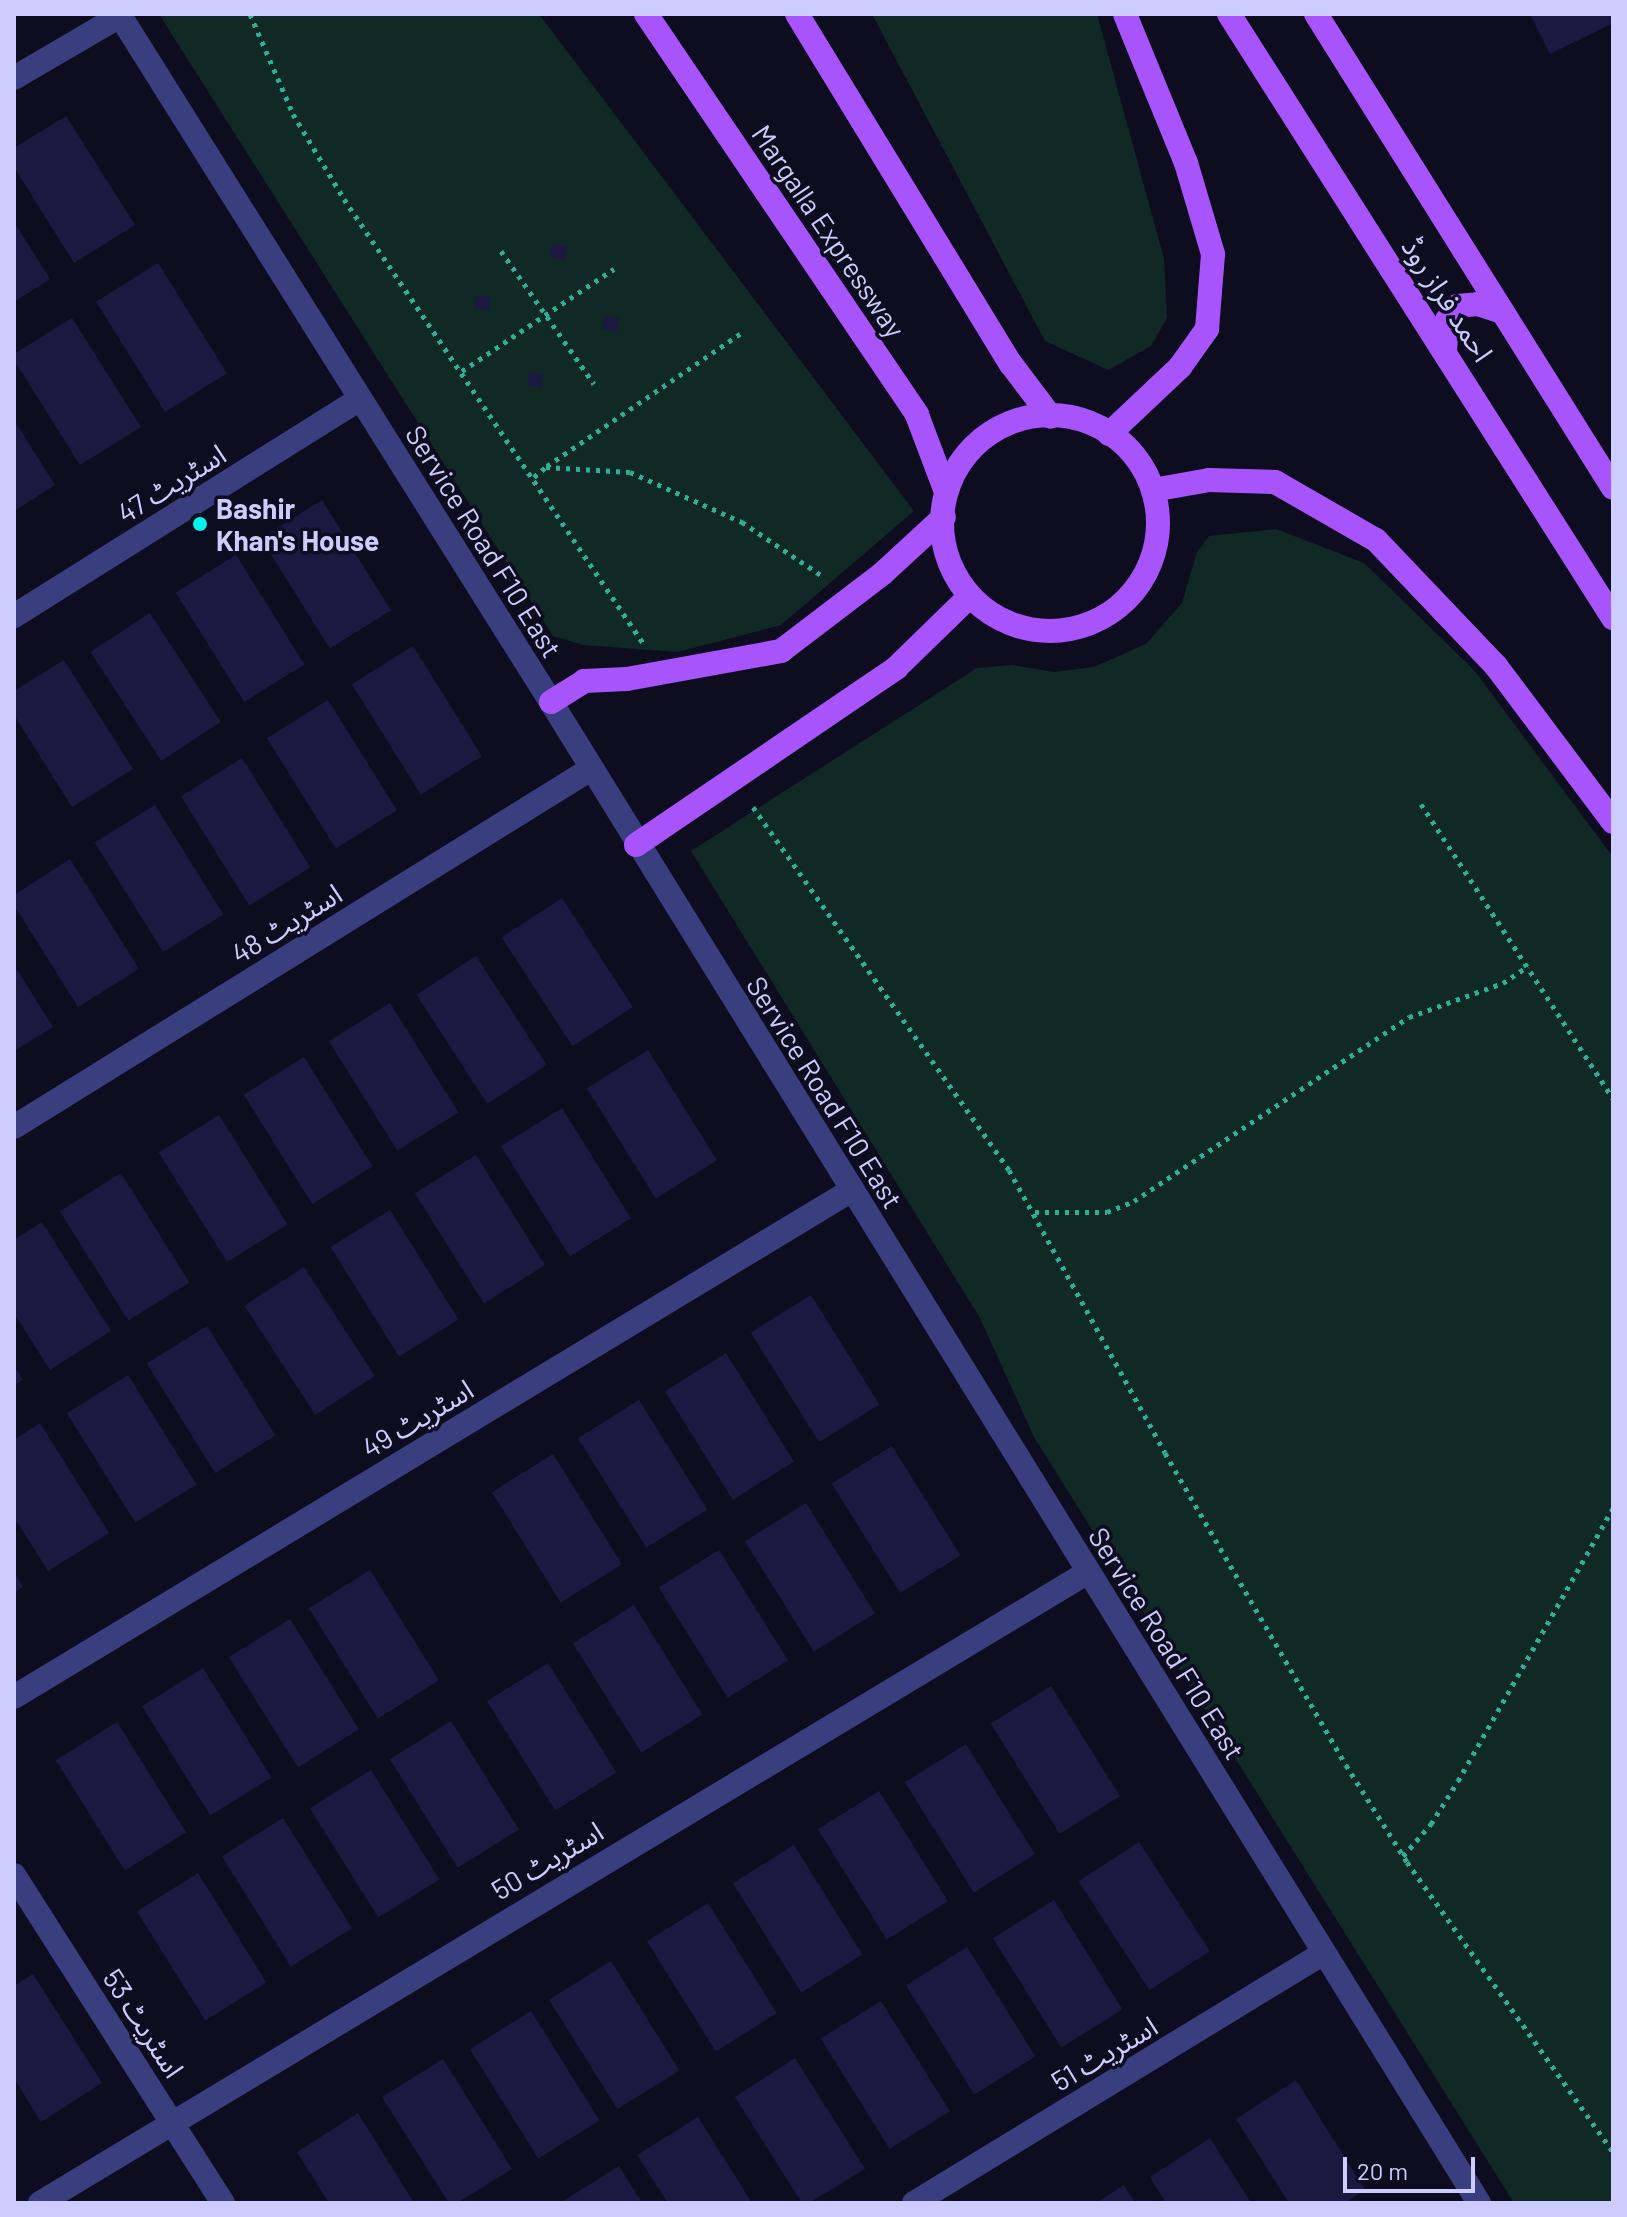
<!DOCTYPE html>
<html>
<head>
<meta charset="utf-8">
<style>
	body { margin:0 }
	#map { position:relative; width:1627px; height:2217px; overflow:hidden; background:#0e0d1f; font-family:Barlow,"Noto Sans Arabic",sans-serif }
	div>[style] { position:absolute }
	.green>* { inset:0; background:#102925 }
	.building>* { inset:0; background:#1c1940; transform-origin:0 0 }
	.path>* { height:5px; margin-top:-2.5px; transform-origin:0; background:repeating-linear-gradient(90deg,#2faf97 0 4px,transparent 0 10px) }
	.minor>* { height:24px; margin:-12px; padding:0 12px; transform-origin:12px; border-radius:12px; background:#383e7e }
	.major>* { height:24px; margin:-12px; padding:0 12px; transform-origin:12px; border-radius:12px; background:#a854fd }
	.major>.ring { margin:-12px; padding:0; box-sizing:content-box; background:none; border:24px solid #a854fd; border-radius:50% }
	.dots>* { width:22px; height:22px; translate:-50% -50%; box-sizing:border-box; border:4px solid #0e0d1f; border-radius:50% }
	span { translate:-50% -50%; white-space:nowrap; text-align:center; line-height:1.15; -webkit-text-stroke:7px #0e0d1f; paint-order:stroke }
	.street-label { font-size:28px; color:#ccccfe }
	.poi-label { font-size:28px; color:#ccccfe; font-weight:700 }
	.left { translate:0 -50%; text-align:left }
	.frame { position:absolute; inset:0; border:16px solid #ccccfe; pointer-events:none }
	.scale { position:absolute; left:1343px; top:2157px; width:132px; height:36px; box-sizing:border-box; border:4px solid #ccccfe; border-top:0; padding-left:10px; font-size:24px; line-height:28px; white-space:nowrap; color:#ccccfe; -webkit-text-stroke:6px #0e0d1f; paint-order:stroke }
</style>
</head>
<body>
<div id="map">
	<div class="green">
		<i style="clip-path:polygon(159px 14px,539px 14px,914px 511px,781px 625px,678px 652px,583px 645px,553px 636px)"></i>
		<i style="clip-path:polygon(872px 14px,1097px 14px,1164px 259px,1167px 318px,1151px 346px,1108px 370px,1045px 341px)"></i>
		<i style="clip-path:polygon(1276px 529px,1364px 563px,1474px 670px,1613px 857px,1613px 2203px,1514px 2203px,1034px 1437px,980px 1318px,691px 851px,977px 668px,1012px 665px,1054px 672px,1094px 667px,1146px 644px,1182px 603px,1197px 552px,1209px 536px)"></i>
	</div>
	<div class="building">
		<i style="clip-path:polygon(1530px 14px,1613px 14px,1613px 23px,1550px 54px)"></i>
		<i style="clip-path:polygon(66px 116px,135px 225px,74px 263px,14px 167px,14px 148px)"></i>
		<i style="clip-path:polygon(14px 222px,50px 279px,14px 302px)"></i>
		<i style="clip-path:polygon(552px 245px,567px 245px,565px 260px,550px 257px)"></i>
		<i style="left:158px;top:263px;width:130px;height:73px;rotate:58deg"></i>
		<i style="clip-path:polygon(476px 295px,490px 296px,489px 311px,474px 308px)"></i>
		<i style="clip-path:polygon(605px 317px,619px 318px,617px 332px,602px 329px)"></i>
		<i style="clip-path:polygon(72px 318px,141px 427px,80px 465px,14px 360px,14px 354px)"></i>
		<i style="clip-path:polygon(529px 373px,543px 373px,542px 388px,527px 385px)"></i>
		<i style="clip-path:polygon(14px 420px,55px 485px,14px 511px)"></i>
		<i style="left:322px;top:500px;width:130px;height:72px;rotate:58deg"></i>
		<i style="left:236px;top:555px;width:129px;height:71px;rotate:58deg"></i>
		<i style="left:150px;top:613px;width:130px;height:71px;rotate:57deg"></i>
		<i style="left:413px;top:646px;width:130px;height:72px;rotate:58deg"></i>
		<i style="clip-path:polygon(64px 660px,133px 769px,72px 807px,14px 715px,14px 691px)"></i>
		<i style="left:328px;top:700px;width:130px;height:72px;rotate:58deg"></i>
		<i style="left:242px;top:758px;width:129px;height:72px;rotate:58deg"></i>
		<i style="left:155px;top:805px;width:129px;height:71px;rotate:58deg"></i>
		<i style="clip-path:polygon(70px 859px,139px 969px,78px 1007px,14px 905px,14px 895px)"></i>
		<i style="left:562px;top:898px;width:130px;height:72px;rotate:57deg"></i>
		<i style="left:476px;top:956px;width:130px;height:71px;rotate:57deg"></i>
		<i style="clip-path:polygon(14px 965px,53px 1027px,14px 1051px)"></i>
		<i style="left:390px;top:1003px;width:129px;height:72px;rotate:58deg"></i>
		<i style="left:648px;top:1050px;width:130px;height:72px;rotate:58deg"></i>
		<i style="left:304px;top:1057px;width:129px;height:71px;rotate:58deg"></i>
		<i style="left:562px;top:1108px;width:130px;height:72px;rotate:58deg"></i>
		<i style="left:219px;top:1115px;width:129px;height:71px;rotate:58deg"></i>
		<i style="left:476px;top:1155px;width:130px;height:72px;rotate:58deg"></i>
		<i style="left:121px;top:1173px;width:129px;height:72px;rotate:58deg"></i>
		<i style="left:390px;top:1210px;width:129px;height:70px;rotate:58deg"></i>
		<i style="clip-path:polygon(42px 1222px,111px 1331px,50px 1370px,14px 1313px,14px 1240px)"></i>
		<i style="left:304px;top:1267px;width:130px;height:71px;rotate:57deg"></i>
		<i style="left:811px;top:1295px;width:129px;height:71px;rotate:58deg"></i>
		<i style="left:207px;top:1326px;width:129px;height:71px;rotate:58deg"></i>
		<i style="left:726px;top:1353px;width:128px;height:72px;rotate:58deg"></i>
		<i style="clip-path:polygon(14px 1366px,23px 1380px,14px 1385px)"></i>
		<i style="left:128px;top:1375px;width:129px;height:72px;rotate:58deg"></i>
		<i style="left:639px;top:1400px;width:129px;height:72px;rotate:58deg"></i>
		<i style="clip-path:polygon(40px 1423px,109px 1533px,48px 1571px,14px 1517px,14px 1440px)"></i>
		<i style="left:892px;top:1446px;width:129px;height:71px;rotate:58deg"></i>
		<i style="left:553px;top:1454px;width:130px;height:72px;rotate:58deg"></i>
		<i style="left:806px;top:1503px;width:130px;height:72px;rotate:58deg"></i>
		<i style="left:719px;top:1550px;width:130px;height:71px;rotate:58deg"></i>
		<i style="left:370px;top:1570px;width:130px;height:72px;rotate:58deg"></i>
		<i style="clip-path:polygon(14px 1572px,23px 1587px,14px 1593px)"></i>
		<i style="left:634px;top:1605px;width:129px;height:72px;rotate:58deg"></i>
		<i style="left:290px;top:1619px;width:130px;height:72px;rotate:58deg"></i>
		<i style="left:548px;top:1663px;width:129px;height:72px;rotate:58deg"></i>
		<i style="left:203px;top:1668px;width:129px;height:72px;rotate:58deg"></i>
		<i style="left:1051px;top:1686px;width:130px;height:71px;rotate:58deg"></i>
		<i style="left:451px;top:1721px;width:128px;height:72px;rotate:58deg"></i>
		<i style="left:117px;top:1722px;width:130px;height:72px;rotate:58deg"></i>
		<i style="left:966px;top:1744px;width:130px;height:72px;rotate:58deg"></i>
		<i style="left:371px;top:1770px;width:129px;height:72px;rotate:58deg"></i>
		<i style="left:879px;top:1791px;width:130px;height:72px;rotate:58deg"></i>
		<i style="left:283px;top:1818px;width:130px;height:72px;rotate:58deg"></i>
		<i style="left:1139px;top:1842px;width:130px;height:72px;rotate:57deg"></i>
		<i style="left:794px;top:1845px;width:129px;height:72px;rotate:58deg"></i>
		<i style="left:198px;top:1873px;width:129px;height:72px;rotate:58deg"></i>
		<i style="left:1054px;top:1900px;width:129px;height:72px;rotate:58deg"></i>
		<i style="left:708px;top:1903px;width:130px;height:72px;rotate:58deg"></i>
		<i style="left:967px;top:1947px;width:129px;height:72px;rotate:58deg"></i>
		<i style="left:611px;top:1961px;width:129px;height:73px;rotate:58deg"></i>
		<i style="clip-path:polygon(33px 1974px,102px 2083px,41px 2122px,14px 2078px,14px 1986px)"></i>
		<i style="left:881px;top:2001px;width:130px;height:71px;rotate:58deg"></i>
		<i style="left:531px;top:2011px;width:129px;height:72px;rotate:58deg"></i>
		<i style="clip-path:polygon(795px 2058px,865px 2169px,809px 2203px,802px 2203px,735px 2097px)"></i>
		<i style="clip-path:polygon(443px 2059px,512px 2169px,457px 2203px,449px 2203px,382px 2097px)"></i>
		<i style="clip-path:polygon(1296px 2080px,1365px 2190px,1344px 2203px,1289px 2203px,1236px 2119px)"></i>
		<i style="clip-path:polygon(358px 2113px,414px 2203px,329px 2203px,297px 2152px)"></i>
		<i style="clip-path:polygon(698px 2117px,752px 2203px,668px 2203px,637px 2155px)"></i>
		<i style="clip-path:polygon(1210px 2138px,1251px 2203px,1166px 2203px,1150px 2177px)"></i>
		<i style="clip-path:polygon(619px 2166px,642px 2203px,560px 2203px)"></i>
		<i style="clip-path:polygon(1124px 2185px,1135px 2203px,1096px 2203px)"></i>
	</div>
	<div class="path">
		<i style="left:250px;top:14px;width:109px;rotate:66.7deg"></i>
		<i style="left:293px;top:114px;width:99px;rotate:59deg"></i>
		<i style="left:344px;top:199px;width:535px;rotate:56.04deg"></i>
		<i style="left:501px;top:251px;width:162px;rotate:55deg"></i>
		<i style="left:462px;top:371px;width:183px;rotate:-33.9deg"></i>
		<i style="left:547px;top:466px;width:234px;rotate:-34.4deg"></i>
		<i style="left:534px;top:477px;width:16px;rotate:-40deg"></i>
		<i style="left:546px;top:467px;width:84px;rotate:3.4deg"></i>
		<i style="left:630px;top:472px;width:123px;rotate:24.1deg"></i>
		<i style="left:742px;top:522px;width:99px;rotate:33.9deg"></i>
		<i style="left:1421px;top:804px;width:352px;rotate:56.9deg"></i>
		<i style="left:753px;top:807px;width:444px;rotate:54.8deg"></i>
		<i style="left:1009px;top:1170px;width:323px;rotate:61.1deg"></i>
		<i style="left:1165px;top:1453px;width:361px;rotate:59.9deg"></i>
		<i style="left:1346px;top:1765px;width:115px;rotate:57.8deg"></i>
		<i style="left:1407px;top:1862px;width:356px;rotate:54.6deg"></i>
		<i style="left:1035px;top:1212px;width:72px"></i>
		<i style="left:1107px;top:1212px;width:29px;rotate:-22deg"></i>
		<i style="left:1134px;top:1201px;width:331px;rotate:-33.8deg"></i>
		<i style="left:1409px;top:1017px;width:100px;rotate:-19.9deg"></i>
		<i style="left:1503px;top:983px;width:30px;rotate:-34deg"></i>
		<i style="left:1403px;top:1856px;width:43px;rotate:-48.8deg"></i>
		<i style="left:1431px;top:1824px;width:51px;rotate:-57.9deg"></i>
		<i style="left:1458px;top:1781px;width:314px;rotate:-60.4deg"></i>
	</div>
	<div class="minor">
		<i style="left:119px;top:14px;width:812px;rotate:57.88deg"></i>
		<i style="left:551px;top:702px;width:1765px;rotate:58.27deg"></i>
		<i style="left:14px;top:78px;width:123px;rotate:-30.3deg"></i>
		<i style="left:14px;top:616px;width:407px;rotate:-32.1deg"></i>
		<i style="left:14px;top:1127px;width:677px;rotate:-31.83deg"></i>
		<i style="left:14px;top:1697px;width:977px;rotate:-31.18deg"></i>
		<i style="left:14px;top:1875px;width:389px;rotate:57.5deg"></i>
		<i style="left:40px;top:2203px;width:1223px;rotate:-31.05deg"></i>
		<i style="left:914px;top:2203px;width:480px;rotate:-31.4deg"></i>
	</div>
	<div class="major">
		<i style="left:646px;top:14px;width:484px;rotate:55.9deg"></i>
		<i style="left:917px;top:415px;width:79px;rotate:69.3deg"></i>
		<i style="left:797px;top:14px;width:410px;rotate:58.6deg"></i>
		<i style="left:1011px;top:364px;width:66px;rotate:53deg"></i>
		<i style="left:1229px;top:14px;width:716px;rotate:57.55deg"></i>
		<i style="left:1316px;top:14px;width:559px;rotate:57.93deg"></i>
		<i style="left:1445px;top:351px;width:31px;rotate:-86deg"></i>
		<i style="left:1447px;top:320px;width:17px;rotate:-54deg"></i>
		<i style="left:1457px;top:306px;width:21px;rotate:-5deg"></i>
		<i style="left:1478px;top:304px;width:26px;rotate:18deg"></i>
		<i class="ring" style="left:942px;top:415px;width:192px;height:192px"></i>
		<i style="left:1109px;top:434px;width:98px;rotate:-43.3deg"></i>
		<i style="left:1180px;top:367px;width:47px;rotate:-54.6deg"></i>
		<i style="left:1207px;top:329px;width:75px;rotate:-85.4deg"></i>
		<i style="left:1213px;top:254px;width:95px;rotate:-106.5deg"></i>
		<i style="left:1186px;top:163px;width:161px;rotate:-112.3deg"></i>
		<i style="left:1153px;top:490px;width:57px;rotate:-10.1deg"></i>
		<i style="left:1209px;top:480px;width:66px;rotate:1.7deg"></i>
		<i style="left:1275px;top:482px;width:116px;rotate:29.9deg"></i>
		<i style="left:1376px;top:540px;width:174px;rotate:46.4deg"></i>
		<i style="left:1496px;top:666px;width:195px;rotate:53.1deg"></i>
		<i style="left:551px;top:702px;width:39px;rotate:-32deg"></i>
		<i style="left:584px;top:681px;width:43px;rotate:-2.7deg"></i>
		<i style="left:627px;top:679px;width:157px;rotate:-10.3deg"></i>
		<i style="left:781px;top:651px;width:127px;rotate:-37.3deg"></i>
		<i style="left:882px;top:574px;width:84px;rotate:-42.6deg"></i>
		<i style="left:636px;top:845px;width:315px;rotate:-34.2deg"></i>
		<i style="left:896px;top:668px;width:102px;rotate:-44.2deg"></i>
	</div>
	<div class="dots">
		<i style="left:200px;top:524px;background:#03f3ed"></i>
	</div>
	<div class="street-label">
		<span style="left:829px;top:231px;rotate:56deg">Margalla Expressway</span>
		<span style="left:1448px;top:299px;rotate:57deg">احمد فراز روڈ</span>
		<span style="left:171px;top:483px;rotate:-32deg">اسٹریٹ 47</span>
		<span style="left:484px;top:541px;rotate:58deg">Service Road F10 East</span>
		<span style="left:286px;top:923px;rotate:-32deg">اسٹریٹ 48</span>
		<span style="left:825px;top:1092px;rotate:58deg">Service Road F10 East</span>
		<span style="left:417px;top:1418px;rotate:-31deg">اسٹریٹ 49</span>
		<span style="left:1167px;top:1643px;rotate:58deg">Service Road F10 East</span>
		<span style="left:547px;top:1860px;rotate:-31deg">اسٹریٹ 50</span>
		<span style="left:144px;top:2023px;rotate:57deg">اسٹریٹ 53</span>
		<span style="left:1104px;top:2053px;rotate:-31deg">اسٹریٹ 51</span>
	</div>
	<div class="poi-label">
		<span class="left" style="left:216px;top:524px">Bashir<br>Khan's House</span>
	</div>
	<div class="frame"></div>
	<div class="scale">20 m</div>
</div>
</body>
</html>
